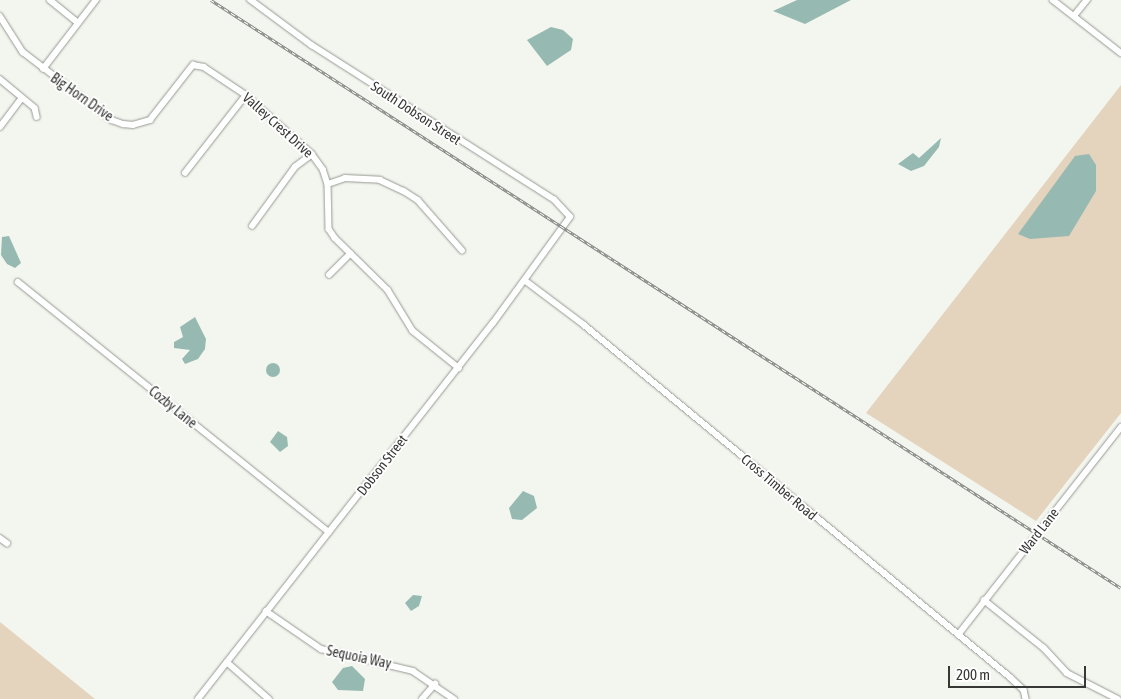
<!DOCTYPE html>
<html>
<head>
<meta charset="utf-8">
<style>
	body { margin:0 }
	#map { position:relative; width:1121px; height:699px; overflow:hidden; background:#f3f6ef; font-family:"Asap Condensed",sans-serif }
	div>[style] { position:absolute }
	.green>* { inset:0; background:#e4d3bd }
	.water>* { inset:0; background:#96bab2 }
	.round { border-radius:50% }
	.roads { filter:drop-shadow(0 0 1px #969993) drop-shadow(0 0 1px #969993) }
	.minor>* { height:5.5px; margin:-2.75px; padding:0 2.75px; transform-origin:2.75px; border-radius:2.75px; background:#fff }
	.rail>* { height:3px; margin-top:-1.5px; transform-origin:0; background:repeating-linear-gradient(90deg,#fff 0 4px,#838581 0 8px); box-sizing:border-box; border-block:1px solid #838581 }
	span { translate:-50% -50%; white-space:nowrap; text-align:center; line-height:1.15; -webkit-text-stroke:4px #fff; paint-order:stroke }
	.street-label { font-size:14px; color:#373836 }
	.scale { position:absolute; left:948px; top:666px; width:138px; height:22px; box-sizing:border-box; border:2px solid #373836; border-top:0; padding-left:6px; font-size:15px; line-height:18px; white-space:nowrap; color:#373836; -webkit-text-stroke:4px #fff; paint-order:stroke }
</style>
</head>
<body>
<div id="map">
	<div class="green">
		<i style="clip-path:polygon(1121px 85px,1121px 413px,1036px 521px,866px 413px)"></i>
		<i style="clip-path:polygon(0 622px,95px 699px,0 699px)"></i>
	</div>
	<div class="water">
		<i style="clip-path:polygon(797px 0,851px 0,805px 24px,773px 11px)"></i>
		<i style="clip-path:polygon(551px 27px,563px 30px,573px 39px,571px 50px,547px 66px,527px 40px)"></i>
		<i style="clip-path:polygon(941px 138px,939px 147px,924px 166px,911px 171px,898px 164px,913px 153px,919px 158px)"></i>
		<i style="clip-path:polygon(1089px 154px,1096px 165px,1096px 191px,1069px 236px,1030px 239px,1018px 234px,1075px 156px)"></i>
		<i style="clip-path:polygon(9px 236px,21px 263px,15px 268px,7px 264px,1px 255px,2px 237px)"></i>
		<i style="clip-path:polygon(195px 317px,206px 339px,205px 349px,198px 359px,185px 364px,182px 359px,190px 350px,174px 348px,174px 342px,183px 337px,180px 327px)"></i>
		<i class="round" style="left:266px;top:363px;width:14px;height:14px"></i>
		<i style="clip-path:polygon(278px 431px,287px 437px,288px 446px,280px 452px,270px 442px)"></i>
		<i style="clip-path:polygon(523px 491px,534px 496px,537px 508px,522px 520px,512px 519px,509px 508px)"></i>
		<i style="clip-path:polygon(413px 595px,422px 596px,419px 606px,411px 611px,405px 603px)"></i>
		<i style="clip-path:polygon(352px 666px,365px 679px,363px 691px,338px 690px,332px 682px,343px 668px)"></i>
	</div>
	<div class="roads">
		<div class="minor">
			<i style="left:50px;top:0;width:36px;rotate:39deg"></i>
			<i style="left:1053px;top:0;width:86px;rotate:37.9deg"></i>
			<i style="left:0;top:16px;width:43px;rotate:57.4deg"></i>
			<i style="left:23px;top:52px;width:112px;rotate:37.4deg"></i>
			<i style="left:112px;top:120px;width:12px;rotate:20deg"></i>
			<i style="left:123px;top:124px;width:10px;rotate:6deg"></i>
			<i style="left:133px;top:125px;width:18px;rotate:-16deg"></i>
			<i style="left:150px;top:120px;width:70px;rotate:-52deg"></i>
			<i style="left:193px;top:65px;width:11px;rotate:10deg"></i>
			<i style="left:204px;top:67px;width:50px;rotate:33.7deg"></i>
			<i style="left:246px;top:95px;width:89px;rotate:41.8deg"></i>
			<i style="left:312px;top:154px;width:19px;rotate:54deg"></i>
			<i style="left:323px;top:169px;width:16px;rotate:72deg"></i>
			<i style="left:328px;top:184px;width:45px;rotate:88.7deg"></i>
			<i style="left:329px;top:229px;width:11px;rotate:56deg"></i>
			<i style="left:335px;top:238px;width:74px;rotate:44.5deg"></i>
			<i style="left:388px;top:290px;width:48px;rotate:58.6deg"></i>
			<i style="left:413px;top:331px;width:59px;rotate:38.8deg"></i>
			<i style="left:1074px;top:16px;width:21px;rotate:-51deg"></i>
			<i style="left:43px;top:69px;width:87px;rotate:-52.5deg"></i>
			<i style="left:0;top:79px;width:45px;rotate:39.6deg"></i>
			<i style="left:35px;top:108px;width:9px;rotate:77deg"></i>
			<i style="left:0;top:127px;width:35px;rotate:-53deg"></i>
			<i style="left:185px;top:173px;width:99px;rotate:-52deg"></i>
			<i style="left:328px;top:184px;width:18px;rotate:-19deg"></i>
			<i style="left:345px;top:178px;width:35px;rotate:3deg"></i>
			<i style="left:380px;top:180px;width:26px;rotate:25deg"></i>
			<i style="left:404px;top:191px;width:17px;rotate:33deg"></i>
			<i style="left:418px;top:200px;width:67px;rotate:48.7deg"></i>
			<i style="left:252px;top:226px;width:73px;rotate:-53.9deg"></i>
			<i style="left:295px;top:167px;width:21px;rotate:-37deg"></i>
			<i style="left:329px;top:275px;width:30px;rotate:-45deg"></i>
			<i style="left:526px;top:281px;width:71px;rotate:37deg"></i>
			<i style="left:583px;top:324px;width:554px;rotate:39.58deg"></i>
			<i style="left:1010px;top:677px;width:19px;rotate:43deg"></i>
			<i style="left:1024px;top:690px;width:9px;rotate:77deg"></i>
			<i style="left:18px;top:282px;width:399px;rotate:38.8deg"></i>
			<i style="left:0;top:538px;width:9px;rotate:36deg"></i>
			<i style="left:984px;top:600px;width:77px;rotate:38.7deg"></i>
			<i style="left:1044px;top:648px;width:34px;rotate:47deg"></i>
			<i style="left:1067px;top:673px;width:57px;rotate:27deg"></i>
			<i style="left:266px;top:611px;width:67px;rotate:34.6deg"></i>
			<i style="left:321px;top:649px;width:95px;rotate:13.4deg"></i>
			<i style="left:413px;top:671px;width:50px;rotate:34.3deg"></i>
			<i style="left:958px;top:635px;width:264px;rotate:-51.9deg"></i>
			<i style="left:227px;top:662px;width:56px;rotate:41.4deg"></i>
			<i style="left:198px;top:699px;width:478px;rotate:-51.9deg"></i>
			<i style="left:493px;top:323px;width:131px;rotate:-54deg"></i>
			<i style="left:570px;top:217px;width:23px;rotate:-133deg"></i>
			<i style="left:554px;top:200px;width:287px;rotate:-147.5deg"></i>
			<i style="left:312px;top:46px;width:77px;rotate:-143.4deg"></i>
			<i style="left:422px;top:699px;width:20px;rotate:-49deg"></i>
		</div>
	</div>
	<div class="rail">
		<i style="left:211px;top:0;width:1083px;rotate:32.87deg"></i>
	</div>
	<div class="street-label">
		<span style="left:82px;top:97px;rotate:35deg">Big Horn Drive</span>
		<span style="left:416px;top:113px;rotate:33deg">South Dobson Street</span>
		<span style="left:278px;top:125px;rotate:42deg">Valley Crest Drive</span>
		<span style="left:173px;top:407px;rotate:39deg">Cozby Lane</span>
		<span style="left:382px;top:465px;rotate:-52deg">Dobson Street</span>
		<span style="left:779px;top:487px;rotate:40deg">Cross Timber Road</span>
		<span style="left:1039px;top:531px;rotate:-52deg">Ward Lane</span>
		<span style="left:359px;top:657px;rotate:12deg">Sequoia Way</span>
	</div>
	<div class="scale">200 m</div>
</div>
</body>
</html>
